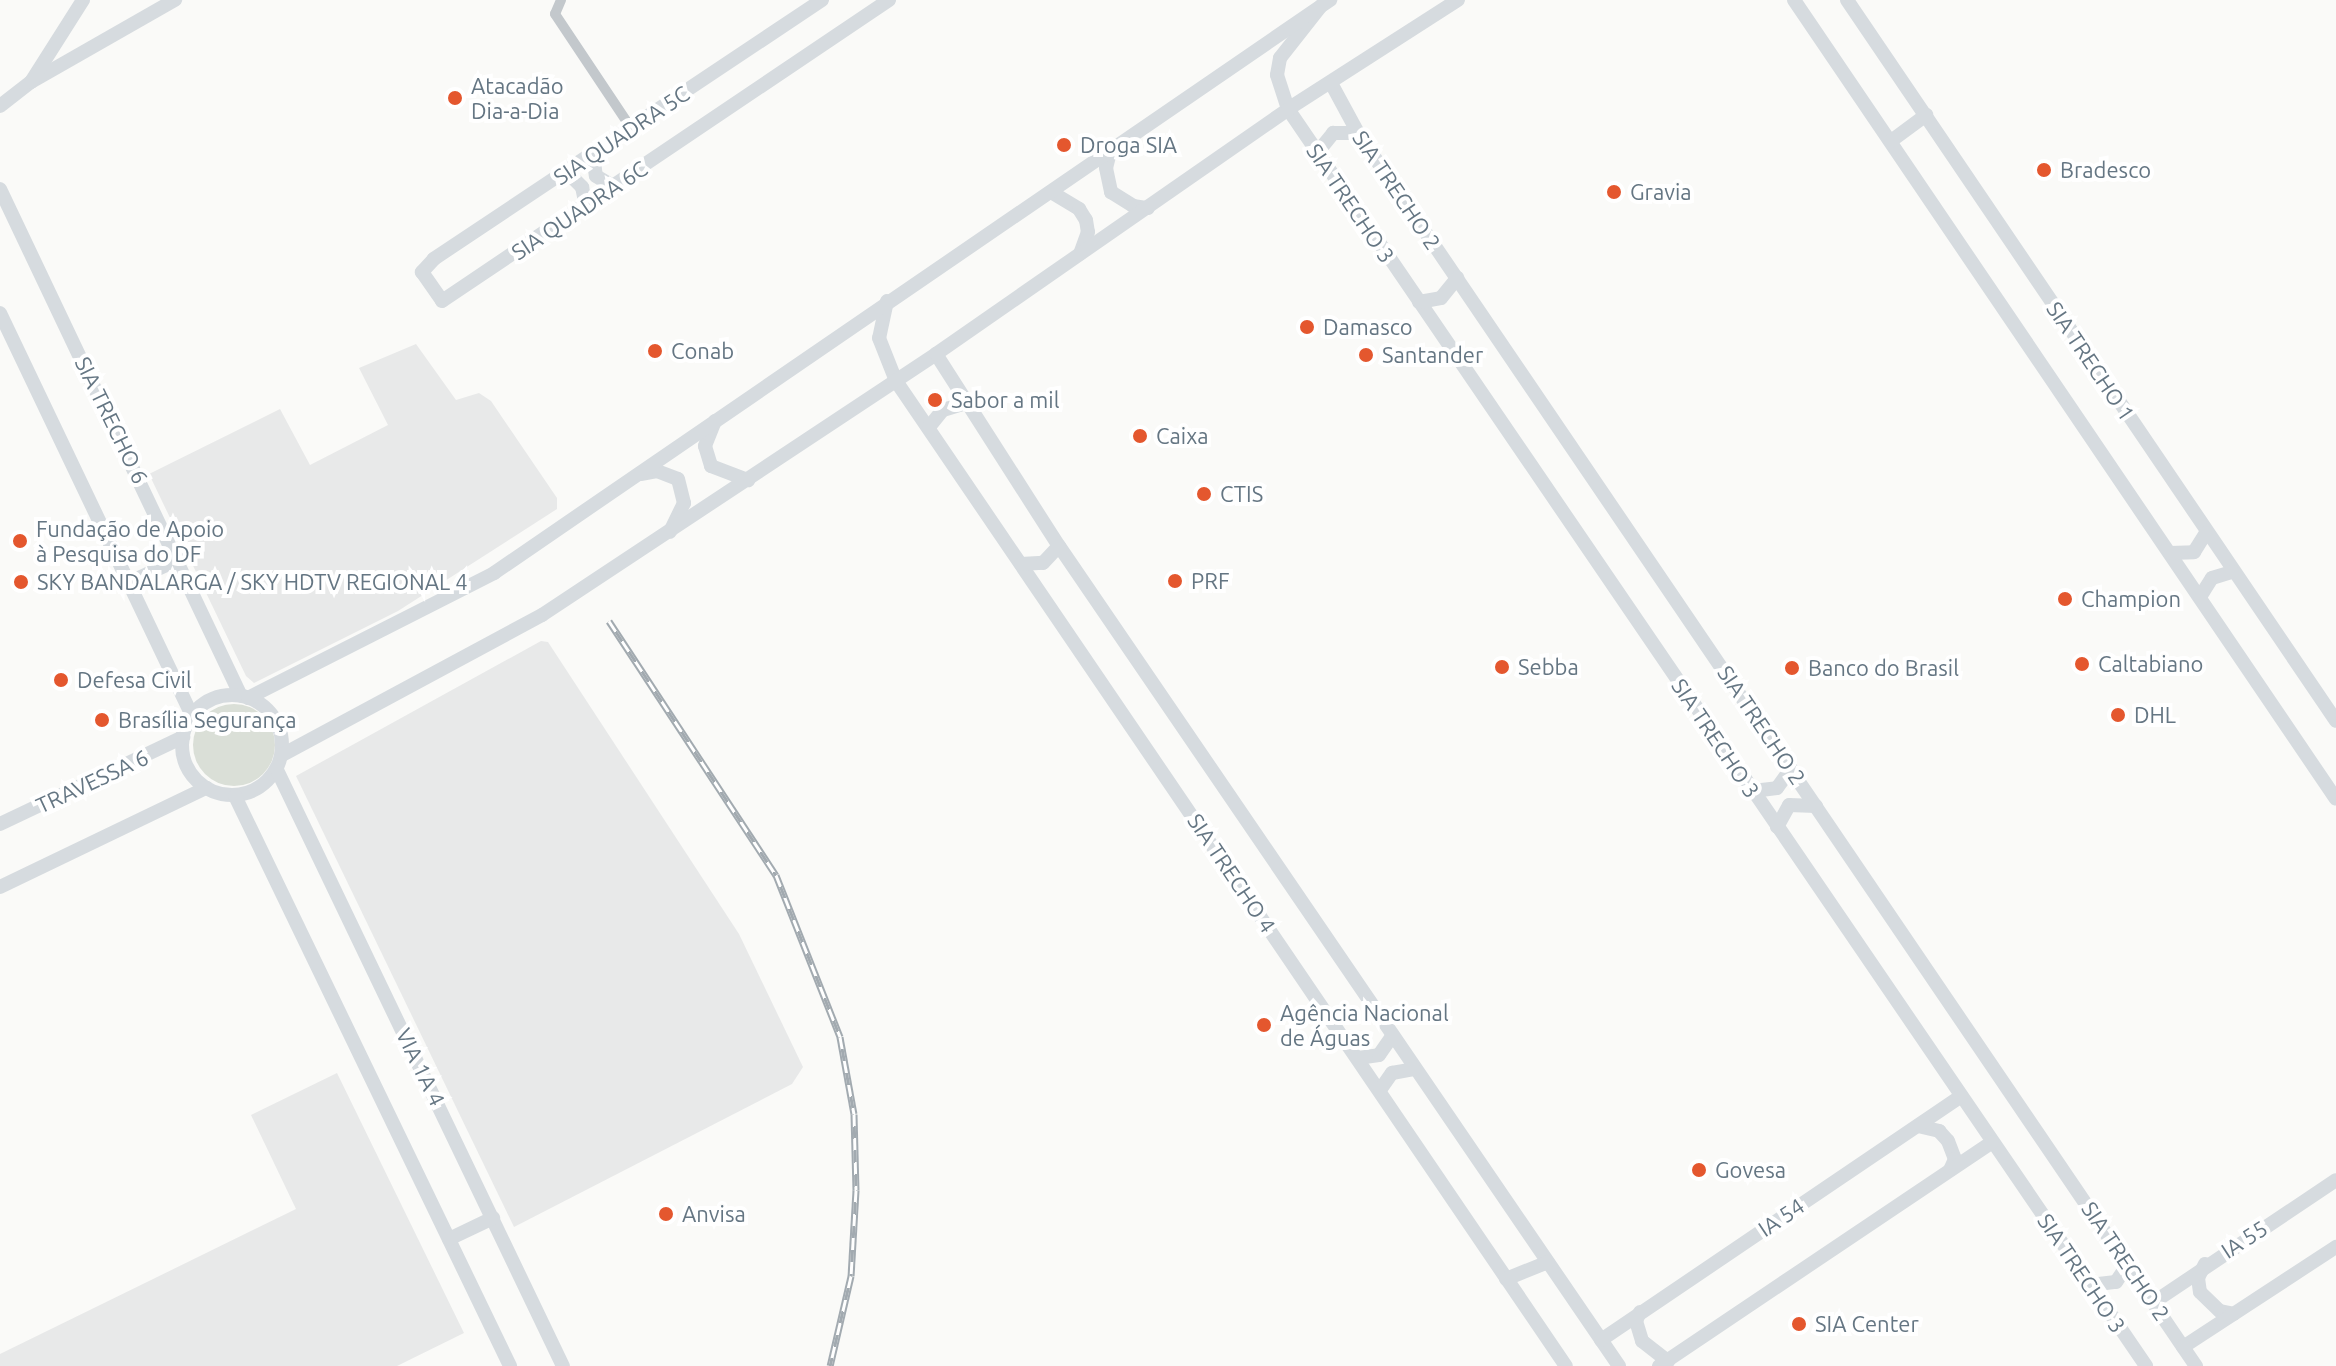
<!DOCTYPE html>
<html>
<head>
<meta charset="utf-8">
<style>
	body { margin:0 }
	#map { position:relative; width:2336px; height:1366px; overflow:hidden; background:#fafaf8; font-family:Ubuntu,sans-serif }
	div>[style] { position:absolute }
	.built>* { inset:0; background:#e8e9e9 }
	.green>* { inset:0; background:#dadfd7 }
	.round { border-radius:50% }
	.street>* { height:10px; margin:-5px; padding:0 5px; transform-origin:5px; border-radius:5px; background:#c3c8cc }
	.secondary>* { height:14px; margin:-7px; padding:0 7px; transform-origin:7px; border-radius:7px; background:#d6dbdf }
	.secondary>.ring { margin:-7px; padding:0; box-sizing:content-box; background:none; border:14px solid #d6dbdf; border-radius:50% }
	.rail>* { height:7px; margin-top:-3.5px; transform-origin:0; background:repeating-linear-gradient(90deg,#fff 0 12px,#a2aab0 0 24px); box-sizing:border-box; border-block:2px solid #a2aab0 }
	.dots>* { width:22px; height:22px; translate:-50% -50%; box-sizing:border-box; border:4px solid #fff; border-radius:50% }
	span { translate:-50% -50%; white-space:nowrap; text-align:center; line-height:1.15; -webkit-text-stroke:8px #fff; paint-order:stroke }
	.poi-label { font-size:22px; color:#657683 }
	.left { translate:0 -50%; text-align:left }
	.street-label { font-size:22px; color:#657683 }
</style>
</head>
<body>
<div id="map">
	<div class="built">
		<i style="clip-path:polygon(416px 344px,456px 400px,479px 393px,491px 401px,557px 498px,557px 509px,398px 611px,254px 683px,246px 676px,149px 474px,280px 409px,310px 465px,388px 425px,359px 368px)"></i>
		<i style="clip-path:polygon(541px 641px,548px 642px,739px 934px,803px 1067px,792px 1084px,514px 1227px,296px 776px)"></i>
		<i style="clip-path:polygon(337px 1073px,464px 1333px,397px 1366px,0 1366px,0 1354px,296px 1209px,251px 1115px)"></i>
	</div>
	<div class="green">
		<i class="round" style="left:193px;top:704px;width:82px;height:82px"></i>
	</div>
	<div class="street">
		<i style="left:561px;top:0;width:15px;rotate:113deg"></i>
		<i style="left:555px;top:14px;width:137px;rotate:56.3deg"></i>
	</div>
	<div class="secondary">
		<i style="left:822px;top:0;width:467px;rotate:146.3deg"></i>
		<i style="left:434px;top:259px;width:18px;rotate:133deg"></i>
		<i style="left:422px;top:272px;width:35px;rotate:55deg"></i>
		<i style="left:442px;top:301px;width:539px;rotate:-33.96deg"></i>
		<i style="left:1794px;top:0;width:965px;rotate:55.85deg"></i>
		<i style="left:1847px;top:0;width:871px;rotate:55.85deg"></i>
		<i style="left:1321px;top:6px;width:66px;rotate:128.3deg"></i>
		<i style="left:1280px;top:58px;width:17px;rotate:100deg"></i>
		<i style="left:1277px;top:75px;width:36px;rotate:72deg"></i>
		<i style="left:1288px;top:109px;width:1522px;rotate:55.68deg"></i>
		<i style="left:31px;top:82px;width:166px;rotate:-29.7deg"></i>
		<i style="left:1331px;top:83px;width:57px;rotate:61.6deg"></i>
		<i style="left:1358px;top:133px;width:1491px;rotate:55.8deg"></i>
		<i style="left:0;top:106px;width:39px;rotate:-38deg"></i>
		<i style="left:31px;top:82px;width:97px;rotate:-57.6deg"></i>
		<i style="left:1891px;top:141px;width:44px;rotate:-36.6deg"></i>
		<i style="left:1110px;top:152px;width:16px;rotate:104deg"></i>
		<i style="left:1106px;top:168px;width:25px;rotate:78deg"></i>
		<i style="left:1111px;top:192px;width:26px;rotate:32deg"></i>
		<i style="left:1133px;top:206px;width:15px;rotate:8deg"></i>
		<i style="left:593px;top:153px;width:23px;rotate:83deg"></i>
		<i style="left:596px;top:176px;width:21px;rotate:31deg"></i>
		<i style="left:1317px;top:153px;width:26px;rotate:-51deg"></i>
		<i style="left:1333px;top:133px;width:25px"></i>
		<i style="left:566px;top:171px;width:23px;rotate:45deg"></i>
		<i style="left:582px;top:187px;width:19px;rotate:78deg"></i>
		<i style="left:0;top:189px;width:561px;rotate:64.58deg"></i>
		<i style="left:1051px;top:192px;width:33px;rotate:31deg"></i>
		<i style="left:1079px;top:209px;width:13px;rotate:58deg"></i>
		<i style="left:1086px;top:220px;width:12px;rotate:81deg"></i>
		<i style="left:1088px;top:232px;width:23px;rotate:110deg"></i>
		<i style="left:887px;top:301px;width:38px;rotate:102deg"></i>
		<i style="left:879px;top:338px;width:46px;rotate:68.4deg"></i>
		<i style="left:896px;top:381px;width:1191px;rotate:55.78deg"></i>
		<i style="left:1419px;top:302px;width:22px;rotate:-10deg"></i>
		<i style="left:1441px;top:298px;width:26px;rotate:-51deg"></i>
		<i style="left:0;top:313px;width:445px;rotate:64.5deg"></i>
		<i style="left:936px;top:354px;width:228px;rotate:57.4deg"></i>
		<i style="left:1059px;top:546px;width:993px;rotate:55.67deg"></i>
		<i style="left:715px;top:421px;width:27px;rotate:112deg"></i>
		<i style="left:705px;top:446px;width:21px;rotate:73deg"></i>
		<i style="left:711px;top:466px;width:40px;rotate:21deg"></i>
		<i style="left:929px;top:427px;width:22px;rotate:-51deg"></i>
		<i style="left:943px;top:410px;width:24px;rotate:-17deg"></i>
		<i style="left:642px;top:474px;width:15px;rotate:-11deg"></i>
		<i style="left:657px;top:471px;width:22px;rotate:21deg"></i>
		<i style="left:678px;top:479px;width:25px;rotate:76deg"></i>
		<i style="left:684px;top:503px;width:32px;rotate:116deg"></i>
		<i style="left:2170px;top:553px;width:24px;rotate:-2deg"></i>
		<i style="left:2194px;top:552px;width:22px;rotate:-58deg"></i>
		<i style="left:1021px;top:564px;width:22px;rotate:-3deg"></i>
		<i style="left:1043px;top:563px;width:23px;rotate:-47deg"></i>
		<i style="left:130px;top:582px;width:54px;rotate:-25.1deg"></i>
		<i style="left:2200px;top:597px;width:22px;rotate:-58deg"></i>
		<i style="left:2212px;top:578px;width:21px;rotate:-17deg"></i>
		<i class="ring" style="left:182px;top:695px;width:86px;height:86px"></i>
		<i style="left:248px;top:698px;width:276px;rotate:-26.9deg"></i>
		<i style="left:494px;top:573px;width:1014px;rotate:-34.43deg"></i>
		<i style="left:282px;top:755px;width:295px;rotate:-28.3deg"></i>
		<i style="left:542px;top:615px;width:473px;rotate:-33.5deg"></i>
		<i style="left:936px;top:354px;width:429px;rotate:-34.8deg"></i>
		<i style="left:1288px;top:109px;width:202px;rotate:-32.7deg"></i>
		<i style="left:277px;top:770px;width:661px;rotate:64.37deg"></i>
		<i style="left:1753px;top:791px;width:24px;rotate:-7deg"></i>
		<i style="left:1777px;top:788px;width:24px;rotate:-54deg"></i>
		<i style="left:235px;top:796px;width:633px;rotate:64.24deg"></i>
		<i style="left:0;top:824px;width:203px;rotate:-25.4deg"></i>
		<i style="left:1777px;top:827px;width:25px;rotate:-61deg"></i>
		<i style="left:1789px;top:805px;width:27px;rotate:2deg"></i>
		<i style="left:0;top:887px;width:229px;rotate:-25.7deg"></i>
		<i style="left:1358px;top:1058px;width:21px;rotate:-8deg"></i>
		<i style="left:1379px;top:1055px;width:24px;rotate:-55deg"></i>
		<i style="left:1380px;top:1090px;width:21px;rotate:-55deg"></i>
		<i style="left:1392px;top:1073px;width:22px;rotate:-10deg"></i>
		<i style="left:1918px;top:1126px;width:22px;rotate:13deg"></i>
		<i style="left:1939px;top:1131px;width:13px;rotate:48deg"></i>
		<i style="left:1948px;top:1141px;width:19px;rotate:69deg"></i>
		<i style="left:1955px;top:1159px;width:12px;rotate:114deg"></i>
		<i style="left:449px;top:1239px;width:49px;rotate:-25.5deg"></i>
		<i style="left:2205px;top:1264px;width:16px;rotate:117deg"></i>
		<i style="left:2198px;top:1278px;width:14px;rotate:82deg"></i>
		<i style="left:2200px;top:1292px;width:28px;rotate:44deg"></i>
		<i style="left:2220px;top:1311px;width:14px;rotate:12deg"></i>
		<i style="left:1506px;top:1279px;width:45px;rotate:-22deg"></i>
		<i style="left:2090px;top:1285px;width:26px;rotate:-7deg"></i>
		<i style="left:2116px;top:1282px;width:22px;rotate:-56deg"></i>
		<i style="left:2154px;top:1302px;width:219px;rotate:-33.8deg"></i>
		<i style="left:1640px;top:1312px;width:10px;rotate:114deg"></i>
		<i style="left:1636px;top:1321px;width:21px;rotate:73deg"></i>
		<i style="left:1642px;top:1341px;width:33px;rotate:38deg"></i>
		<i style="left:1601px;top:1340px;width:435px;rotate:-34.1deg"></i>
		<i style="left:2183px;top:1347px;width:183px;rotate:-33.2deg"></i>
		<i style="left:1659px;top:1366px;width:401px;rotate:-33.9deg"></i>
	</div>
	<div class="rail">
		<i style="left:609px;top:621px;width:304px;rotate:56.7deg"></i>
		<i style="left:776px;top:875px;width:174px;rotate:68.4deg"></i>
		<i style="left:840px;top:1037px;width:78px;rotate:79.7deg"></i>
		<i style="left:854px;top:1114px;width:76px;rotate:88.5deg"></i>
		<i style="left:856px;top:1190px;width:86px;rotate:93.3deg"></i>
		<i style="left:851px;top:1276px;width:92px;rotate:103.1deg"></i>
	</div>
	<div class="dots">
		<i style="left:455px;top:98px;background:#e4572e"></i>
		<i style="left:1064px;top:145px;background:#e4572e"></i>
		<i style="left:2044px;top:170px;background:#e4572e"></i>
		<i style="left:1614px;top:192px;background:#e4572e"></i>
		<i style="left:1307px;top:327px;background:#e4572e"></i>
		<i style="left:655px;top:351px;background:#e4572e"></i>
		<i style="left:1366px;top:355px;background:#e4572e"></i>
		<i style="left:935px;top:400px;background:#e4572e"></i>
		<i style="left:1140px;top:436px;background:#e4572e"></i>
		<i style="left:1204px;top:494px;background:#e4572e"></i>
		<i style="left:20px;top:541px;background:#e4572e"></i>
		<i style="left:1175px;top:581px;background:#e4572e"></i>
		<i style="left:21px;top:582px;background:#e4572e"></i>
		<i style="left:2065px;top:599px;background:#e4572e"></i>
		<i style="left:2082px;top:664px;background:#e4572e"></i>
		<i style="left:1502px;top:667px;background:#e4572e"></i>
		<i style="left:1792px;top:668px;background:#e4572e"></i>
		<i style="left:61px;top:680px;background:#e4572e"></i>
		<i style="left:2118px;top:715px;background:#e4572e"></i>
		<i style="left:102px;top:720px;background:#e4572e"></i>
		<i style="left:1264px;top:1025px;background:#e4572e"></i>
		<i style="left:1699px;top:1170px;background:#e4572e"></i>
		<i style="left:666px;top:1214px;background:#e4572e"></i>
		<i style="left:1799px;top:1324px;background:#e4572e"></i>
	</div>
	<div class="poi-label">
		<span class="left" style="left:471px;top:98px">Atacadão<br>Dia-a-Dia</span>
		<span class="left" style="left:1080px;top:145px">Droga SIA</span>
		<span class="left" style="left:2060px;top:170px">Bradesco</span>
		<span class="left" style="left:1630px;top:192px">Gravia</span>
		<span class="left" style="left:1323px;top:327px">Damasco</span>
		<span class="left" style="left:671px;top:351px">Conab</span>
		<span class="left" style="left:1382px;top:355px">Santander</span>
		<span class="left" style="left:951px;top:400px">Sabor a mil</span>
		<span class="left" style="left:1156px;top:436px">Caixa</span>
		<span class="left" style="left:1220px;top:494px">CTIS</span>
		<span class="left" style="left:36px;top:541px">Fundação de Apoio<br>à Pesquisa do DF</span>
		<span class="left" style="left:1191px;top:581px">PRF</span>
		<span class="left" style="left:37px;top:582px">SKY BANDALARGA / SKY HDTV REGIONAL 4</span>
		<span class="left" style="left:2081px;top:599px">Champion</span>
		<span class="left" style="left:2098px;top:664px">Caltabiano</span>
		<span class="left" style="left:1518px;top:667px">Sebba</span>
		<span class="left" style="left:1808px;top:668px">Banco do Brasil</span>
		<span class="left" style="left:77px;top:680px">Defesa Civil</span>
		<span class="left" style="left:2134px;top:715px">DHL</span>
		<span class="left" style="left:118px;top:720px">Brasília Segurança</span>
		<span class="left" style="left:1280px;top:1025px">Agência Nacional<br>de Águas</span>
		<span class="left" style="left:1715px;top:1170px">Govesa</span>
		<span class="left" style="left:682px;top:1214px">Anvisa</span>
		<span class="left" style="left:1815px;top:1324px">SIA Center</span>
	</div>
	<div class="street-label">
		<span style="left:621px;top:135px;rotate:-34deg">SIA QUADRA 5C</span>
		<span style="left:1397px;top:190px;rotate:56deg">SIA TRECHO 2</span>
		<span style="left:1351px;top:203px;rotate:56deg">SIA TRECHO 3</span>
		<span style="left:579px;top:210px;rotate:-34deg">SIA QUADRA 6C</span>
		<span style="left:2091px;top:361px;rotate:56deg">SIA TRECHO 1</span>
		<span style="left:112px;top:420px;rotate:64deg">SIA TRECHO 6</span>
		<span style="left:1762px;top:725px;rotate:56deg">SIA TRECHO 2</span>
		<span style="left:1716px;top:738px;rotate:56deg">SIA TRECHO 3</span>
		<span style="left:92px;top:781px;rotate:-25deg">TRAVESSA 6</span>
		<span style="left:1232px;top:873px;rotate:56deg">SIA TRECHO 4</span>
		<span style="left:421px;top:1067px;rotate:64deg">VIA 1A 4</span>
		<span style="left:1781px;top:1217px;rotate:-34deg">IA 54</span>
		<span style="left:2244px;top:1239px;rotate:-33deg">IA 55</span>
		<span style="left:2126px;top:1261px;rotate:56deg">SIA TRECHO 2</span>
		<span style="left:2082px;top:1273px;rotate:56deg">SIA TRECHO 3</span>
	</div>
</div>
</body>
</html>
